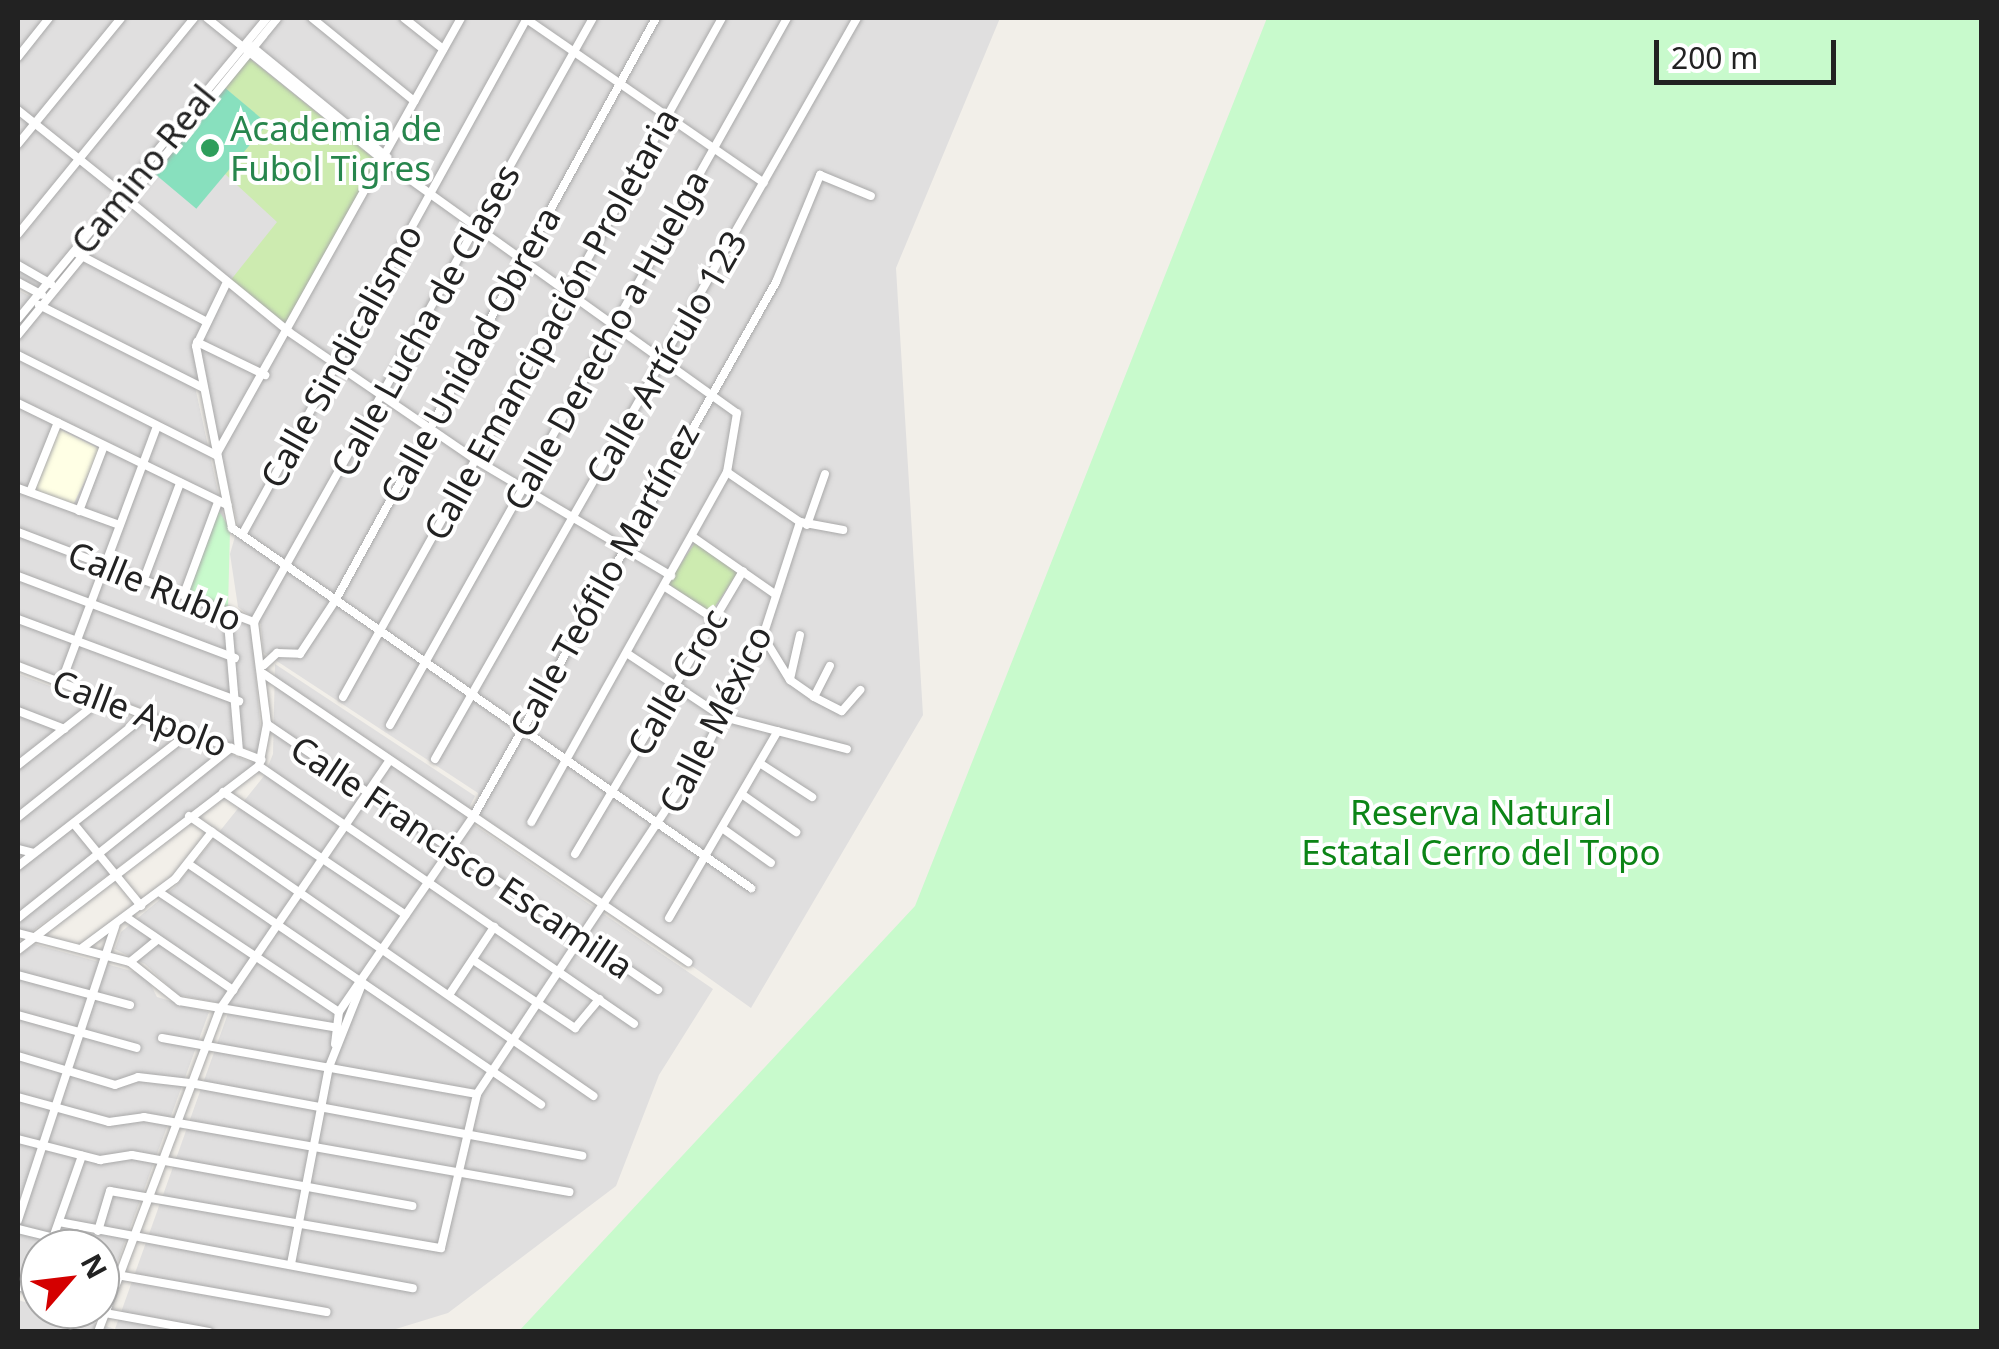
<!DOCTYPE html>
<html>
<head>
<meta charset="utf-8">
<style>
	body { margin:0 }
	#map { position:relative; width:1999px; height:1349px; overflow:hidden; background:#f2efe9; font-family:"Noto Sans",sans-serif }
	div>[style] { position:absolute }
	.residential>* { inset:0; background:#e0dfdf }
	.education>* { inset:0; background:#ffffe5; transform-origin:0 0 }
	.grass>* { inset:0; background:#cdebb0; transform-origin:0 0 }
	.park>* { inset:0; background:#c8facc }
	.pitch>* { inset:0; background:#88e0be; transform-origin:0 0 }
	.roads { filter:drop-shadow(0 0 2px #a9a9a9) drop-shadow(0 0 2px #a9a9a9) }
	.minor>* { height:8px; margin:-4px; padding:0 4px; transform-origin:4px; border-radius:4px; background:#fff }
	.dots>* { width:28px; height:28px; translate:-50% -50%; box-sizing:border-box; border:5px solid #fff; border-radius:50% }
	span { translate:-50% -50%; white-space:nowrap; text-align:center; line-height:1.15; -webkit-text-stroke:8px #fff; paint-order:stroke }
	.leisure-label { font-size:35px; color:#27864d }
	.left { translate:0 -50%; text-align:left }
	.street-label { font-size:35px; color:#222 }
	.park-label { font-size:35px; color:#0c8416 }
	.frame { position:absolute; inset:0; border:20px solid #222; pointer-events:none }
	.north { position:absolute; left:20px; top:1229px; width:100px; height:100px; box-sizing:border-box; background:#fff; border:2px solid #a7a7a7; border-radius:50%; rotate:62deg; font-size:28px; font-weight:700; line-height:40px; text-align:center; color:#222 }
	.north::after { content:''; display:block; margin:auto; width:35px; height:45px; background:#d40000; clip-path:polygon(50% 0,100% 100%,50% 72%,0 100%) }
	.scale { position:absolute; left:1654px; top:40px; width:182px; height:45px; box-sizing:border-box; border:5px solid #222; border-top:0; padding-left:12px; font-size:30px; line-height:35px; white-space:nowrap; color:#222; -webkit-text-stroke:8px #fff; paint-order:stroke }
</style>
</head>
<body>
<div id="map">
	<div class="residential">
		<i style="clip-path:polygon(18px 18px,1000px 18px,896px 268px,923px 715px,751px 1008px,480px 815px,478px 793px,263px 652px,261px 624px,238px 607px,230px 554px,238px 526px,205px 386px,194px 382px,227px 533px,226px 606px,251px 624px,263px 755px,18px 661px,18px 290px,44px 304px,51px 295px,18px 277px)"></i>
		<i style="clip-path:polygon(275px 664px,475px 796px,464px 818px,713px 989px,659px 1075px,616px 1186px,448px 1313px,386px 1332px,18px 1332px,18px 1300px,115px 1329px,231px 1005px,178px 995px,145px 964px,115px 949px,121px 932px,175px 887px,264px 776px,273px 754px)"></i>
		<i style="clip-path:polygon(18px 674px,256px 764px,30px 933px,18px 930px)"></i>
		<i style="clip-path:polygon(34px 944px,146px 975px,157px 997px,209px 1012px,101px 1307px,100px 1249px,40px 1249px,40px 1295px,18px 1291px,18px 956px)"></i>
	</div>
	<div class="education">
		<i style="left:59px;top:429px;width:46px;height:66px;rotate:26deg"></i>
	</div>
	<div class="grass">
		<i style="clip-path:polygon(249px 58px,377px 161px,285px 324px,230px 281px,277px 222px,225px 174px,267px 124px,224px 87px)"></i>
		<i style="left:695px;top:543px;width:52px;height:49px;rotate:34deg"></i>
	</div>
	<div class="park">
		<i style="clip-path:polygon(1267px 18px,1981px 18px,1981px 1331px,519px 1331px,915px 906px)"></i>
		<i style="clip-path:polygon(219px 511px,230px 529px,228px 608px,187px 593px)"></i>
	</div>
	<div class="pitch">
		<i style="left:224px;top:87px;width:57px;height:111px;rotate:40deg"></i>
	</div>
	<div class="roads">
		<div class="minor">
			<i style="left:207px;top:18px;width:226px;rotate:38.9deg"></i>
			<i style="left:383px;top:160px;width:435px;rotate:35.6deg"></i>
			<i style="left:737px;top:413px;width:60px;rotate:99.6deg"></i>
			<i style="left:727px;top:472px;width:401px;rotate:119.2deg"></i>
			<i style="left:312px;top:18px;width:132px;rotate:39.1deg"></i>
			<i style="left:404px;top:18px;width:50px;rotate:38.5deg"></i>
			<i style="left:525px;top:18px;width:290px;rotate:34.6deg"></i>
			<i style="left:251px;top:46px;width:176px;rotate:39.2deg"></i>
			<i style="left:18px;top:57px;width:50px;rotate:-51.5deg"></i>
			<i style="left:18px;top:110px;width:134px;rotate:38.7deg"></i>
			<i style="left:18px;top:144px;width:163px;rotate:-50.7deg"></i>
			<i style="left:128px;top:200px;width:208px;rotate:39.3deg"></i>
			<i style="left:289px;top:332px;width:227px;rotate:34.4deg"></i>
			<i style="left:476px;top:460px;width:227px;rotate:30.7deg"></i>
			<i style="left:18px;top:234px;width:279px;rotate:-50.8deg"></i>
			<i style="left:78px;top:254px;width:146px;rotate:27.8deg"></i>
			<i style="left:18px;top:265px;width:38px;rotate:30deg"></i>
			<i style="left:18px;top:282px;width:27px;rotate:28deg"></i>
			<i style="left:227px;top:282px;width:71px;rotate:115.8deg"></i>
			<i style="left:196px;top:346px;width:186px;rotate:78.8deg"></i>
			<i style="left:232px;top:528px;width:632px;rotate:34.75deg"></i>
			<i style="left:39px;top:305px;width:184px;rotate:26.8deg"></i>
			<i style="left:18px;top:319px;width:391px;rotate:-50.4deg"></i>
			<i style="left:18px;top:335px;width:409px;rotate:-50.7deg"></i>
			<i style="left:197px;top:342px;width:76px;rotate:25.9deg"></i>
			<i style="left:18px;top:355px;width:222px;rotate:26.8deg"></i>
			<i style="left:216px;top:455px;width:501px;rotate:-60.72deg"></i>
			<i style="left:18px;top:403px;width:233px;rotate:26deg"></i>
			<i style="left:727px;top:472px;width:88px;rotate:34.4deg"></i>
			<i style="left:800px;top:522px;width:44px;rotate:10.5deg"></i>
			<i style="left:18px;top:488px;width:108px;rotate:20.1deg"></i>
			<i style="left:30px;top:492px;width:75px;rotate:-68.2deg"></i>
			<i style="left:79px;top:511px;width:70px;rotate:-69deg"></i>
			<i style="left:807px;top:525px;width:54px;rotate:-70.6deg"></i>
			<i style="left:18px;top:532px;width:253px;rotate:20.9deg"></i>
			<i style="left:242px;top:535px;width:590px;rotate:-61.13deg"></i>
			<i style="left:693px;top:537px;width:101px;rotate:34.9deg"></i>
			<i style="left:18px;top:576px;width:232px;rotate:20.7deg"></i>
			<i style="left:144px;top:579px;width:103px;rotate:-69.4deg"></i>
			<i style="left:665px;top:587px;width:59px;rotate:33.1deg"></i>
			<i style="left:184px;top:594px;width:98px;rotate:-69.7deg"></i>
			<i style="left:227px;top:611px;width:141px;rotate:85.1deg"></i>
			<i style="left:18px;top:619px;width:236px;rotate:20.4deg"></i>
			<i style="left:254px;top:622px;width:693px;rotate:-60.7deg"></i>
			<i style="left:763px;top:636px;width:52px;rotate:58.5deg"></i>
			<i style="left:790px;top:680px;width:29px;rotate:35deg"></i>
			<i style="left:814px;top:697px;width:31px;rotate:27deg"></i>
			<i style="left:842px;top:711px;width:28px;rotate:-49deg"></i>
			<i style="left:628px;top:654px;width:114px;rotate:33.6deg"></i>
			<i style="left:723px;top:717px;width:128px;rotate:14.5deg"></i>
			<i style="left:264px;top:665px;width:18px;rotate:-43deg"></i>
			<i style="left:277px;top:653px;width:23px;rotate:2deg"></i>
			<i style="left:300px;top:654px;width:64px;rotate:-56.6deg"></i>
			<i style="left:335px;top:601px;width:666px;rotate:-61.16deg"></i>
			<i style="left:18px;top:666px;width:261px;rotate:21.1deg"></i>
			<i style="left:264px;top:674px;width:513px;rotate:34.19deg"></i>
			<i style="left:790px;top:679px;width:45px;rotate:-77.2deg"></i>
			<i style="left:61px;top:683px;width:274px;rotate:-69.5deg"></i>
			<i style="left:343px;top:697px;width:778px;rotate:-60.83deg"></i>
			<i style="left:814px;top:697px;width:35px;rotate:-63deg"></i>
			<i style="left:18px;top:711px;width:50px;rotate:21deg"></i>
			<i style="left:267px;top:724px;width:473px;rotate:34.2deg"></i>
			<i style="left:390px;top:725px;width:811px;rotate:-60.68deg"></i>
			<i style="left:435px;top:759px;width:853px;rotate:-60.34deg"></i>
			<i style="left:761px;top:764px;width:61px;rotate:32.9deg"></i>
			<i style="left:18px;top:765px;width:108px;rotate:-38.2deg"></i>
			<i style="left:259px;top:766px;width:455px;rotate:34.5deg"></i>
			<i style="left:223px;top:792px;width:220px;rotate:33.9deg"></i>
			<i style="left:743px;top:795px;width:65px;rotate:34.9deg"></i>
			<i style="left:189px;top:816px;width:492px;rotate:34.7deg"></i>
			<i style="left:18px;top:817px;width:164px;rotate:-38.6deg"></i>
			<i style="left:74px;top:824px;width:106px;rotate:50.7deg"></i>
			<i style="left:722px;top:828px;width:60px;rotate:35.5deg"></i>
			<i style="left:18px;top:849px;width:16px;rotate:14deg"></i>
			<i style="left:575px;top:854px;width:329px;rotate:-59.3deg"></i>
			<i style="left:190px;top:865px;width:425px;rotate:34.3deg"></i>
			<i style="left:18px;top:866px;width:218px;rotate:-37.9deg"></i>
			<i style="left:159px;top:892px;width:216px;rotate:33.7deg"></i>
			<i style="left:126px;top:917px;width:130px;rotate:34.3deg"></i>
			<i style="left:18px;top:918px;width:273px;rotate:-38.6deg"></i>
			<i style="left:669px;top:918px;width:216px;rotate:-59.8deg"></i>
			<i style="left:18px;top:933px;width:116px;rotate:14.5deg"></i>
			<i style="left:130px;top:962px;width:63px;rotate:38.5deg"></i>
			<i style="left:179px;top:1001px;width:156px;rotate:9.6deg"></i>
			<i style="left:82px;top:948px;width:116px;rotate:-36.6deg"></i>
			<i style="left:175px;top:879px;width:60px;rotate:-51.8deg"></i>
			<i style="left:18px;top:950px;width:303px;rotate:-37.4deg"></i>
			<i style="left:259px;top:766px;width:43px;rotate:-79.2deg"></i>
			<i style="left:267px;top:724px;width:103px;rotate:-97.3deg"></i>
			<i style="left:473px;top:960px;width:123px;rotate:33.7deg"></i>
			<i style="left:575px;top:1028px;width:38px;rotate:-50deg"></i>
			<i style="left:130px;top:962px;width:35px;rotate:-39deg"></i>
			<i style="left:18px;top:975px;width:116px;rotate:15deg"></i>
			<i style="left:449px;top:995px;width:82px;rotate:-56.5deg"></i>
			<i style="left:18px;top:1015px;width:123px;rotate:15.5deg"></i>
			<i style="left:162px;top:1038px;width:320px;rotate:10.1deg"></i>
			<i style="left:335px;top:1044px;width:32px;rotate:-83deg"></i>
			<i style="left:339px;top:1012px;width:237px;rotate:-55.5deg"></i>
			<i style="left:473px;top:817px;width:615px;rotate:-60.47deg"></i>
			<i style="left:776px;top:282px;width:116px;rotate:-67.6deg"></i>
			<i style="left:820px;top:175px;width:55px;rotate:22.4deg"></i>
			<i style="left:18px;top:1056px;width:101px;rotate:16.6deg"></i>
			<i style="left:115px;top:1085px;width:24px;rotate:-19deg"></i>
			<i style="left:138px;top:1077px;width:52px;rotate:6.6deg"></i>
			<i style="left:190px;top:1083px;width:399px;rotate:10.5deg"></i>
			<i style="left:18px;top:1097px;width:94px;rotate:15.4deg"></i>
			<i style="left:109px;top:1122px;width:35px;rotate:-8deg"></i>
			<i style="left:144px;top:1117px;width:432px;rotate:10deg"></i>
			<i style="left:18px;top:1139px;width:85px;rotate:14.4deg"></i>
			<i style="left:100px;top:1160px;width:32px;rotate:-9deg"></i>
			<i style="left:132px;top:1155px;width:285px;rotate:10.3deg"></i>
			<i style="left:18px;top:1220px;width:310px;rotate:-71.7deg"></i>
			<i style="left:59px;top:1222px;width:360px;rotate:10.6deg"></i>
			<i style="left:18px;top:1229px;width:36px;rotate:14deg"></i>
			<i style="left:98px;top:1231px;width:42px;rotate:-73.3deg"></i>
			<i style="left:110px;top:1191px;width:336px;rotate:9.8deg"></i>
			<i style="left:441px;top:1248px;width:158px;rotate:-76.8deg"></i>
			<i style="left:477px;top:1094px;width:408px;rotate:-56.4deg"></i>
			<i style="left:703px;top:754px;width:132px;rotate:-63deg"></i>
			<i style="left:763px;top:636px;width:120px;rotate:-72deg"></i>
			<i style="left:49px;top:1249px;width:99px;rotate:-70.5deg"></i>
			<i style="left:291px;top:1264px;width:201px;rotate:-79.1deg"></i>
			<i style="left:329px;top:1067px;width:89px;rotate:-68.3deg"></i>
			<i style="left:100px;top:1272px;width:230px;rotate:10deg"></i>
			<i style="left:18px;top:1286px;width:23px;rotate:18deg"></i>
			<i style="left:83px;top:1309px;width:128px;rotate:10.3deg"></i>
			<i style="left:98px;top:1332px;width:345px;rotate:-69.3deg"></i>
			<i style="left:220px;top:1009px;width:301px;rotate:-55.7deg"></i>
		</div>
	</div>
	<div class="dots">
		<i style="left:210px;top:148px;background:#2e9e5b"></i>
	</div>
	<div class="leisure-label">
		<span class="left" style="left:230px;top:148px">Academia de<br>Fubol Tigres</span>
	</div>
	<div class="street-label">
		<span style="left:143px;top:169px;rotate:-51deg">Camino Real</span>
		<span style="left:425px;top:320px;rotate:-61deg">Calle Lucha de Clases</span>
		<span style="left:551px;top:324px;rotate:-61deg">Calle Emancipación Proletaria</span>
		<span style="left:606px;top:340px;rotate:-61deg">Calle Derecho a Huelga</span>
		<span style="left:470px;top:355px;rotate:-61deg">Calle Unidad Obrera</span>
		<span style="left:341px;top:356px;rotate:-61deg">Calle Sindicalismo</span>
		<span style="left:666px;top:357px;rotate:-60deg">Calle Artículo 123</span>
		<span style="left:604px;top:580px;rotate:-61deg">Calle Teófilo Martínez</span>
		<span style="left:155px;top:586px;rotate:22deg">Calle Rublo</span>
		<span style="left:677px;top:682px;rotate:-60deg">Calle Croc</span>
		<span style="left:140px;top:713px;rotate:21deg">Calle Apolo</span>
		<span style="left:715px;top:719px;rotate:-63deg">Calle México</span>
		<span style="left:462px;top:857px;rotate:34deg">Calle Francisco Escamilla</span>
	</div>
	<div class="park-label">
		<span style="left:1481px;top:832px">Reserva Natural<br>Estatal Cerro del Topo</span>
	</div>
	<div class="frame"></div>
	<div class="north">N</div>
	<div class="scale">200 m</div>
</div>
</body>
</html>
